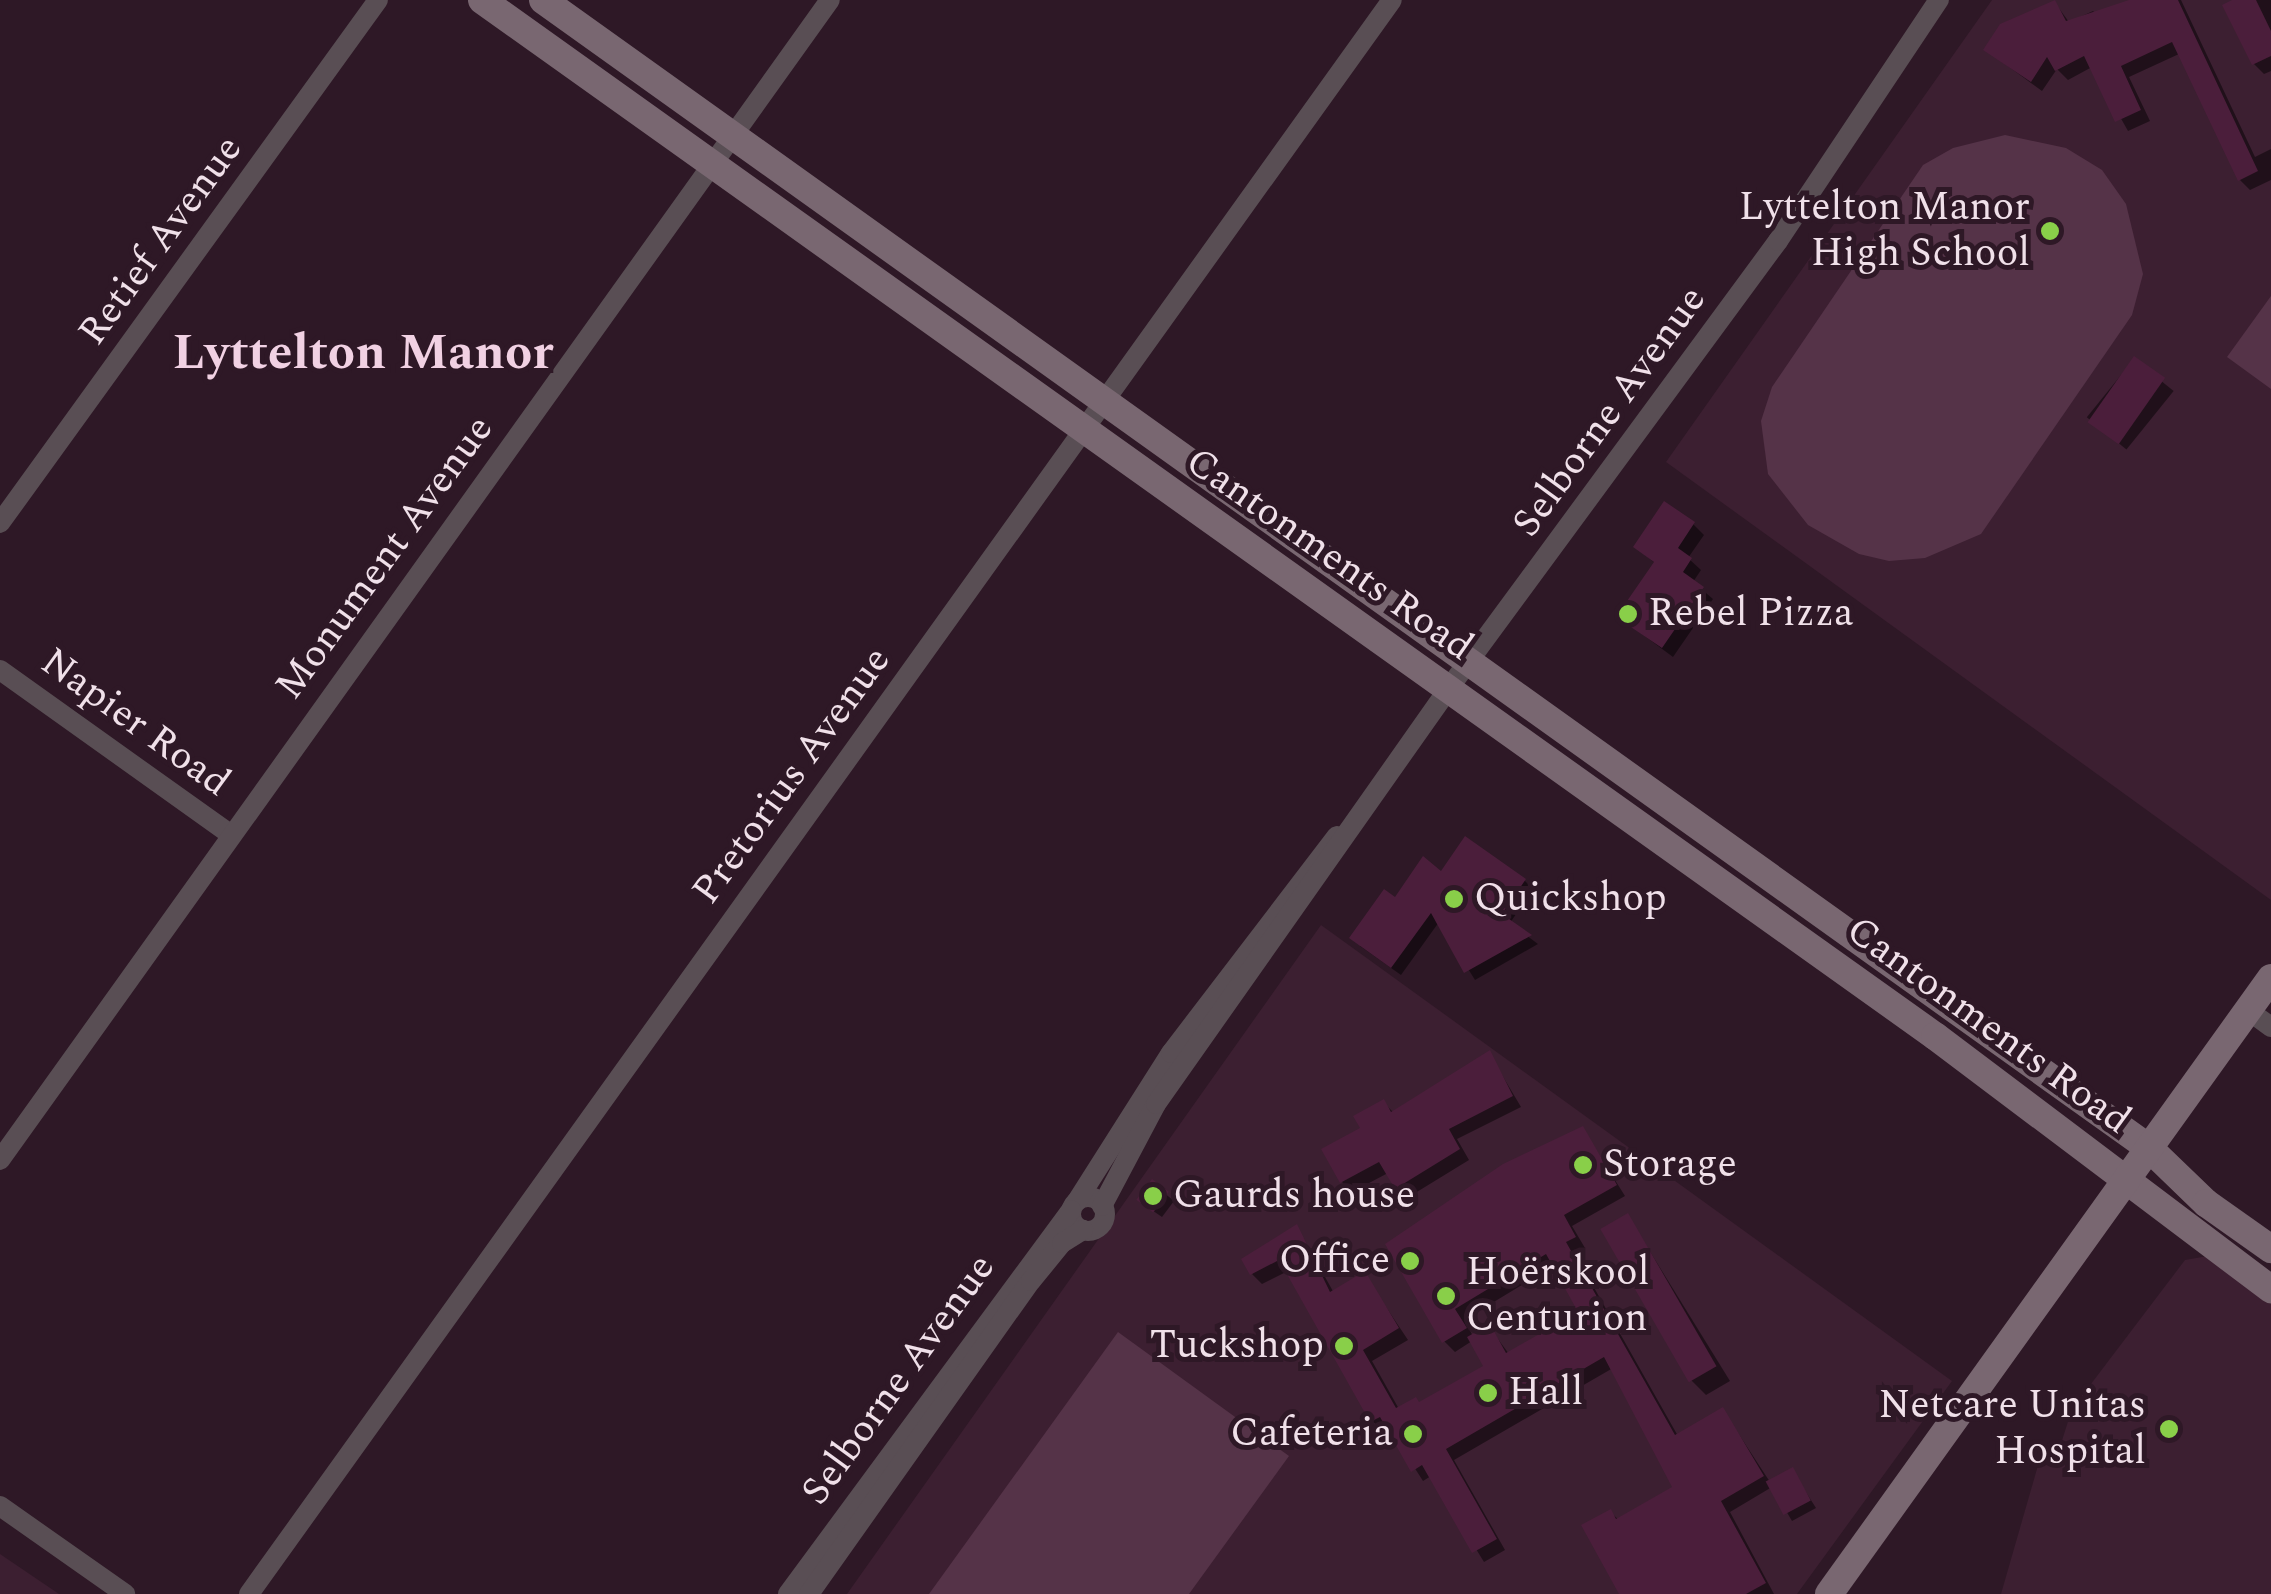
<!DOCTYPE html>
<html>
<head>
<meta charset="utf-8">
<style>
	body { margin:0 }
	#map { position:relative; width:2271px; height:1594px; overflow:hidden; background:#2e1826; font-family:Spectral,serif }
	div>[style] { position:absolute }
	.built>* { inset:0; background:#3c1f31 }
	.green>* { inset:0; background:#553348 }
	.shadow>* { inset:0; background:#0007; transform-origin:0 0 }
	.building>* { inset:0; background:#4b1e3b; transform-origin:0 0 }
	.street>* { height:20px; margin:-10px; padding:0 10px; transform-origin:10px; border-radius:10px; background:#594e54 }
	.street>.ring { margin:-10px; padding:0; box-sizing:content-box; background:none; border:20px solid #594e54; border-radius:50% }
	.secondary>* { height:28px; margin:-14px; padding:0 14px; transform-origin:14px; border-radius:14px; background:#796771 }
	.dots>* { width:28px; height:28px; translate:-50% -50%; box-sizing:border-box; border:5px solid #2e1826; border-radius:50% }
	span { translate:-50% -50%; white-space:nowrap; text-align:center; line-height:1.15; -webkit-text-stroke:10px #2e1826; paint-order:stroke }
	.poi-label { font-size:40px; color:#f0e0e9 }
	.right { translate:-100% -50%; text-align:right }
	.left { translate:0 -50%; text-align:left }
	.street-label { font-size:40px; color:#f0e0e9 }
	.district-label { font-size:50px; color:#f1d1e3; font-weight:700 }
</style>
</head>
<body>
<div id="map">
	<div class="built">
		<i style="clip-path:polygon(1992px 0,2271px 0,2271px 900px,1666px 462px)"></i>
		<i style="clip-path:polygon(1321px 925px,1952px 1381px,1797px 1594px,847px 1594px)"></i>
		<i style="clip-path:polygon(2208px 1256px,2271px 1300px,2271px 1594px,2001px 1594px,2043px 1448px,2058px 1453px,2072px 1409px,2185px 1260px)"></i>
		<i style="clip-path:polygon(0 1554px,59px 1594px,0 1594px)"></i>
	</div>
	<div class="green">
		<i style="clip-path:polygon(2005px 135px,2066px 148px,2102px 170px,2126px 204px,2143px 274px,2132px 315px,1981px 534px,1925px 558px,1889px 561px,1859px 554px,1808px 525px,1768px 474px,1761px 421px,1772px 387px,1923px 165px,1953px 148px)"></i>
		<i style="clip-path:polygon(2271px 296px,2271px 389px,2227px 357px)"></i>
		<i style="clip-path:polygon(1118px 1332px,1289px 1456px,1189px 1594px,929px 1594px)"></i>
	</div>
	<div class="shadow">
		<i style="clip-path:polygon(2134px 0,2181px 0,2255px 157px,2271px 149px,2271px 180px,2250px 190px,2240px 180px,2179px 54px,2129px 77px,2150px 121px,2128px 131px,2092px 67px,2068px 80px,2057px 69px,2042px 91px,1986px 50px,2055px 3px,2069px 22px,2093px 11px,2100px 17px)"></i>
		<i style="clip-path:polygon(2238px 0,2271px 0,2271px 71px,2264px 74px,2254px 64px)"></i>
		<i style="left:2134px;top:359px;width:51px;height:75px;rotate:39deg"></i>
		<i style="clip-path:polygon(1693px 524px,1704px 535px,1688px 558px,1701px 570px,1693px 582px,1713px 599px,1673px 657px,1619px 617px,1656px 564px,1636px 547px)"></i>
		<i style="clip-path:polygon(1442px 874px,1525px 881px,1533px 889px,1510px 923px,1538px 944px,1475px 980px,1439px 922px,1401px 975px,1360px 946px,1395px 900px)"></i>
		<i style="clip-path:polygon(1489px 1053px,1521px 1107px,1457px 1139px,1469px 1160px,1407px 1198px,1388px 1173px,1352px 1192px,1342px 1182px,1363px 1129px,1383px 1102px,1394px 1113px)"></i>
		<i style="clip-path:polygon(evenodd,1583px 1129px,1625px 1196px,1572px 1226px,1585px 1248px,1575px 1254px,1678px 1436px,1723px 1410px,1770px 1482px,1792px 1470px,1816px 1508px,1792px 1521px,1772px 1487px,1730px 1512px,1774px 1594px,1622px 1594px,1610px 1512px,1619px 1520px,1675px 1488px,1613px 1368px,1454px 1460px,1505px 1550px,1484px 1562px,1431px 1476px,1423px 1481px,1389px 1428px,1383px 1431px,1372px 1421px,1288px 1271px,1262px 1284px,1252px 1274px,1297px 1227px,1334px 1293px,1364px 1274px,1408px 1340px,1372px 1361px,1399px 1409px,1420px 1404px,1486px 1367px,1472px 1341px,1455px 1352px,1444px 1341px,1388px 1245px,1583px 1129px,1555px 1265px,1582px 1313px,1509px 1354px,1489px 1327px,1473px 1336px,1464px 1320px,1555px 1265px)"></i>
		<i style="clip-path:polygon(1152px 1183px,1174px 1201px,1162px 1217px,1146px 1206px)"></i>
		<i style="clip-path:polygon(1628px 1216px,1730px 1381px,1706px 1395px,1691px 1380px)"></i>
	</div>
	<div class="building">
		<i style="clip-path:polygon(2055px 0,2066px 21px,2129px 0,2178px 0,2258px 171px,2238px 181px,2172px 42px,2121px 66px,2141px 110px,2115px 122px,2084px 56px,2055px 71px,2047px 57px,2031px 82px,1983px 50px,2000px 24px)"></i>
		<i style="clip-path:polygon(2232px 0,2256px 0,2271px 31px,2271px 56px,2252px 65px,2222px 5px)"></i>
		<i style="left:2134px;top:356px;width:38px;height:81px;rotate:35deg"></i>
		<i style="clip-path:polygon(1664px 501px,1695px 522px,1678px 548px,1692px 558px,1683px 572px,1704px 587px,1662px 648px,1616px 617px,1654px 562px,1633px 547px)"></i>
		<i style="clip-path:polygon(1465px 836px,1526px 879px,1502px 914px,1532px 935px,1464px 973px,1431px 913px,1391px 968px,1349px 938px,1384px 889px,1395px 897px,1423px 856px,1441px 871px)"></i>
		<i style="clip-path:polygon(1490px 1050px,1513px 1096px,1449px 1129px,1460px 1149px,1395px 1189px,1379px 1162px,1340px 1183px,1321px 1149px,1360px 1128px,1353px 1116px,1384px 1099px,1391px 1112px)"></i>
		<i style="clip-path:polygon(1583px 1126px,1617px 1185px,1564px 1215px,1576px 1237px,1566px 1242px,1675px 1435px,1723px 1407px,1764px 1476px,1721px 1501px,1766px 1583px,1746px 1594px,1619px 1594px,1581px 1525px,1611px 1509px,1616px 1519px,1672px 1487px,1604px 1357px,1446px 1449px,1497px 1539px,1472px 1553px,1422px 1465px,1411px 1472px,1380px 1417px,1370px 1422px,1279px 1260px,1250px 1275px,1241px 1259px,1297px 1224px,1330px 1292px,1365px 1271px,1399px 1328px,1363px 1350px,1396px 1408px,1416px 1397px,1419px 1402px,1483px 1366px,1467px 1337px,1490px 1324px,1506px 1353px,1578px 1312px,1546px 1254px,1455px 1309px,1467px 1328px,1442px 1343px,1385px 1244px,1503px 1164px)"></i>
		<i style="left:1152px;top:1179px;width:21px;height:26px;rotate:37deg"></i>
		<i style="left:1628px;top:1213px;width:177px;height:32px;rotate:60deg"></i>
		<i style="left:1793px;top:1467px;width:38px;height:31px;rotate:62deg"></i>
	</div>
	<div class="street">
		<i style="left:0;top:523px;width:645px;rotate:-54.14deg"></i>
		<i style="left:0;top:670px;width:282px;rotate:35.5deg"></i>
		<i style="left:2249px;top:1011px;width:27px;rotate:36deg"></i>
		<i style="left:0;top:1160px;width:1426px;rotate:-54.42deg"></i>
		<i class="ring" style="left:1071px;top:1197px;width:14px;height:14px"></i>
		<i style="left:1077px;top:1201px;width:175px;rotate:-57.6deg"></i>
		<i style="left:1171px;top:1053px;width:273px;rotate:-52.6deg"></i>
		<i style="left:1102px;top:1206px;width:115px;rotate:-62.1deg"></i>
		<i style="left:1156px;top:1104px;width:509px;rotate:-54.84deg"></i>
		<i style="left:1449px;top:688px;width:555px;rotate:-53.65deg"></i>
		<i style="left:1778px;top:241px;width:290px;rotate:-56.3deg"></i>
		<i style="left:0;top:1506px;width:153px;rotate:35.1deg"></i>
		<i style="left:249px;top:1594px;width:1961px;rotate:-54.36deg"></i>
		<i style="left:788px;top:1594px;width:477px;rotate:-53.6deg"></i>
		<i style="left:809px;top:1594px;width:384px;rotate:-54.7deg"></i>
		<i style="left:1031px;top:1281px;width:49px;rotate:-50.8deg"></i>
		<i style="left:1062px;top:1243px;width:25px;rotate:-32deg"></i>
	</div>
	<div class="secondary">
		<i style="left:482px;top:0;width:1785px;rotate:35.49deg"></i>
		<i style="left:1935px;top:1036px;width:421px;rotate:37deg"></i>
		<i style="left:543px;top:0;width:1976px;rotate:35.56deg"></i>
		<i style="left:2150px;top:1149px;width:78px;rotate:44deg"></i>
		<i style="left:2206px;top:1203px;width:80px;rotate:35.3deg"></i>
		<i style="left:1829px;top:1594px;width:758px;rotate:-54.34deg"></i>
	</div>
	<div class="dots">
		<i style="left:2050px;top:231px;background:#89cf49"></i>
		<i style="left:1628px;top:614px;background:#89cf49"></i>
		<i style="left:1454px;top:899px;background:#89cf49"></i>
		<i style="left:1583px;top:1165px;background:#89cf49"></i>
		<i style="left:1153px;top:1196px;background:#89cf49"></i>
		<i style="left:1410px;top:1261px;background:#89cf49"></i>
		<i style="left:1446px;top:1296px;background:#89cf49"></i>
		<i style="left:1344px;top:1346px;background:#89cf49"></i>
		<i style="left:1488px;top:1393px;background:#89cf49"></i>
		<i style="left:2169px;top:1429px;background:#89cf49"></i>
		<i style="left:1413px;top:1434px;background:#89cf49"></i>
	</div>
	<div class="poi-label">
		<span class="right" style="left:2030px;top:231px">Lyttelton Manor<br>High School</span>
		<span class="left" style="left:1648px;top:614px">Rebel Pizza</span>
		<span class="left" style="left:1474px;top:899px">Quickshop</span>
		<span class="left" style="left:1603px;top:1165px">Storage</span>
		<span class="left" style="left:1173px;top:1196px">Gaurds house</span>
		<span class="right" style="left:1390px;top:1261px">Office</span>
		<span class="left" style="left:1466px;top:1296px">Hoërskool<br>Centurion</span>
		<span class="right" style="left:1324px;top:1346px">Tuckshop</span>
		<span class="left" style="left:1508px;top:1393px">Hall</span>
		<span class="right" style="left:2146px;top:1429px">Netcare Unitas<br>Hospital</span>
		<span class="right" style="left:1393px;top:1434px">Cafeteria</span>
	</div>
	<div class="street-label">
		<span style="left:161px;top:241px;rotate:-54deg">Retief Avenue</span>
		<span style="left:1610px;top:412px;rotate:-54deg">Selborne Avenue</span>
		<span style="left:1329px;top:555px;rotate:35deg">Cantonments Road</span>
		<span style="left:385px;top:558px;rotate:-54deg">Monument Avenue</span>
		<span style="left:135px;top:723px;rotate:36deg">Napier Road</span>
		<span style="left:792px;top:776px;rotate:-54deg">Pretorius Avenue</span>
		<span style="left:1988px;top:1026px;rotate:36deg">Cantonments Road</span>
		<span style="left:899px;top:1380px;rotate:-54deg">Selborne Avenue</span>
	</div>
	<div class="district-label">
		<span style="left:363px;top:354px">Lyttelton Manor</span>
	</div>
</div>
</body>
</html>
